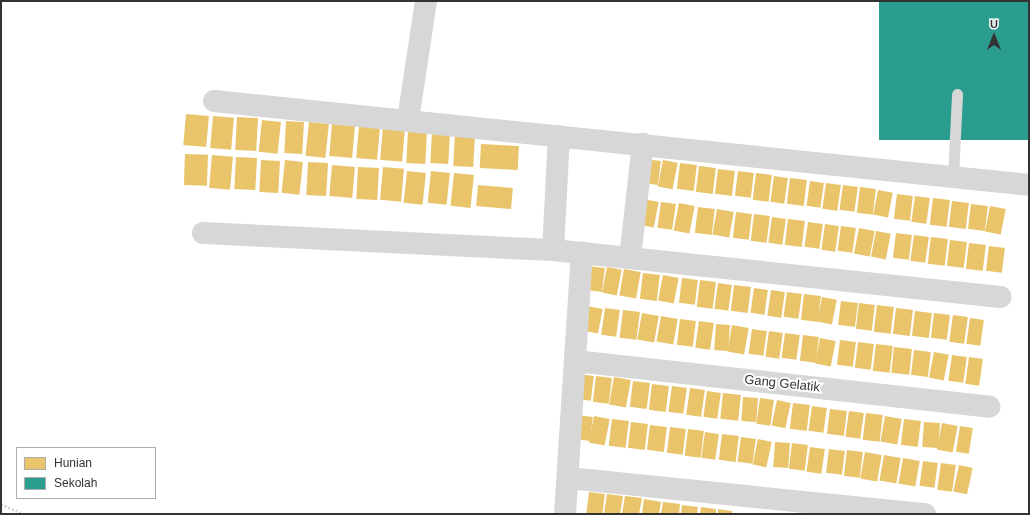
<!DOCTYPE html>
<html>
<head>
<meta charset="utf-8">
<style>
	body { margin:0 }
	#map { position:relative; width:1030px; height:515px; overflow:hidden; background:#fff; font-family:Helvetica,sans-serif }
	div>[style] { position:absolute }
	.homes>* { inset:0; background:#e9c46a; transform-origin:0 0 }
	.schools>* { inset:0; background:#2a9d8f; transform-origin:0 0 }
	.path>* { height:2.5px; margin-top:-1.25px; transform-origin:0; background:repeating-linear-gradient(90deg,#d6d6d6 0 2px,transparent 0 4px) }
	.lane>* { height:11px; margin:-5.5px; padding:0 5.5px; transform-origin:5.5px; border-radius:5.5px; background:#d7d7d7 }
	.street>* { height:22px; margin:-11px; padding:0 11px; transform-origin:11px; border-radius:11px; background:#d7d7d7 }
	span { translate:-50% -50%; white-space:nowrap; text-align:center; line-height:1.15; -webkit-text-stroke:4px #fff; paint-order:stroke }
	.street-label { font-size:13px; color:#333 }
	.frame { position:absolute; inset:0; border:2px solid #333; pointer-events:none }
	.legend { position:absolute; left:16px; top:447px; width:140px; height:52px; box-sizing:border-box; background:#fff; border:1px solid #adadad; margin:0; padding:5px 7px; list-style:none; font-size:12px; color:#333 }
	.legend li { display:flex; align-items:center; gap:8px; height:20px }
	.legend b { width:20px; border:1px solid #adadad }
	.north { position:absolute; left:974px; top:16px; width:40px; height:40px; -webkit-text-stroke:3px #fff; paint-order:stroke; rotate:0deg; font-size:11px; font-weight:700; line-height:16px; text-align:center; color:#333 }
	.north::after { content:''; display:block; margin:auto; width:14px; height:18px; background:#333; clip-path:polygon(50% 0,100% 100%,50% 72%,0 100%) }
</style>
</head>
<body>
<div id="map">
	<div class="homes">
		<i style="left:186px;top:114px;width:23px;height:31px;rotate:5deg"></i>
		<i style="left:213px;top:116px;width:21px;height:32px;rotate:5deg"></i>
		<i style="left:237px;top:117px;width:21px;height:33px;rotate:3deg"></i>
		<i style="left:262px;top:120px;width:19px;height:32px;rotate:6deg"></i>
		<i style="left:286px;top:121px;width:18px;height:32px;rotate:3deg"></i>
		<i style="left:309px;top:122px;width:20px;height:34px;rotate:6deg"></i>
		<i style="left:332px;top:124px;width:23px;height:32px;rotate:5deg"></i>
		<i style="left:359px;top:126px;width:21px;height:32px;rotate:5deg"></i>
		<i style="left:383px;top:127px;width:22px;height:33px;rotate:5deg"></i>
		<i style="left:408px;top:131px;width:19px;height:32px;rotate:3deg"></i>
		<i style="left:432px;top:131px;width:18px;height:32px;rotate:3deg"></i>
		<i style="left:455px;top:133px;width:20px;height:33px;rotate:3deg"></i>
		<i style="left:481px;top:144px;width:38px;height:24px;rotate:3deg"></i>
		<i style="left:185px;top:154px;width:23px;height:31px;rotate:2deg"></i>
		<i style="left:212px;top:155px;width:21px;height:33px;rotate:5deg"></i>
		<i style="left:236px;top:157px;width:21px;height:32px;rotate:3deg"></i>
		<i style="left:644px;top:159px;width:17px;height:24px;rotate:7deg"></i>
		<i style="left:261px;top:160px;width:19px;height:32px;rotate:3deg"></i>
		<i style="left:285px;top:160px;width:18px;height:33px;rotate:6deg"></i>
		<i style="left:663px;top:160px;width:15px;height:27px;rotate:11deg"></i>
		<i style="left:308px;top:162px;width:20px;height:33px;rotate:3deg"></i>
		<i style="left:680px;top:163px;width:17px;height:26px;rotate:7deg"></i>
		<i style="left:332px;top:165px;width:23px;height:31px;rotate:5deg"></i>
		<i style="left:699px;top:166px;width:17px;height:26px;rotate:7deg"></i>
		<i style="left:358px;top:167px;width:21px;height:32px;rotate:3deg"></i>
		<i style="left:383px;top:167px;width:21px;height:33px;rotate:5deg"></i>
		<i style="left:718px;top:169px;width:17px;height:25px;rotate:7deg"></i>
		<i style="left:407px;top:171px;width:19px;height:32px;rotate:6deg"></i>
		<i style="left:431px;top:171px;width:19px;height:32px;rotate:6deg"></i>
		<i style="left:738px;top:171px;width:16px;height:25px;rotate:7deg"></i>
		<i style="left:454px;top:173px;width:20px;height:33px;rotate:6deg"></i>
		<i style="left:756px;top:173px;width:16px;height:27px;rotate:7deg"></i>
		<i style="left:774px;top:176px;width:14px;height:26px;rotate:8deg"></i>
		<i style="left:790px;top:178px;width:17px;height:26px;rotate:7deg"></i>
		<i style="left:810px;top:181px;width:14px;height:25px;rotate:8deg"></i>
		<i style="left:826px;top:183px;width:15px;height:26px;rotate:8deg"></i>
		<i style="left:478px;top:185px;width:35px;height:21px;rotate:5deg"></i>
		<i style="left:843px;top:185px;width:15px;height:25px;rotate:8deg"></i>
		<i style="left:860px;top:187px;width:16px;height:26px;rotate:7deg"></i>
		<i style="left:878px;top:190px;width:15px;height:25px;rotate:11deg"></i>
		<i style="left:897px;top:194px;width:16px;height:25px;rotate:7deg"></i>
		<i style="left:915px;top:196px;width:15px;height:26px;rotate:8deg"></i>
		<i style="left:933px;top:198px;width:17px;height:27px;rotate:7deg"></i>
		<i style="left:643px;top:199px;width:16px;height:26px;rotate:11deg"></i>
		<i style="left:952px;top:201px;width:17px;height:26px;rotate:7deg"></i>
		<i style="left:661px;top:202px;width:15px;height:26px;rotate:8deg"></i>
		<i style="left:679px;top:203px;width:16px;height:28px;rotate:11deg"></i>
		<i style="left:971px;top:204px;width:17px;height:25px;rotate:7deg"></i>
		<i style="left:990px;top:206px;width:16px;height:26px;rotate:11deg"></i>
		<i style="left:698px;top:207px;width:17px;height:26px;rotate:7deg"></i>
		<i style="left:717px;top:209px;width:17px;height:26px;rotate:10deg"></i>
		<i style="left:736px;top:212px;width:16px;height:26px;rotate:7deg"></i>
		<i style="left:754px;top:214px;width:16px;height:27px;rotate:7deg"></i>
		<i style="left:772px;top:217px;width:14px;height:26px;rotate:8deg"></i>
		<i style="left:788px;top:219px;width:17px;height:26px;rotate:7deg"></i>
		<i style="left:808px;top:222px;width:15px;height:25px;rotate:8deg"></i>
		<i style="left:825px;top:224px;width:14px;height:26px;rotate:8deg"></i>
		<i style="left:841px;top:226px;width:15px;height:25px;rotate:8deg"></i>
		<i style="left:859px;top:228px;width:16px;height:26px;rotate:11deg"></i>
		<i style="left:876px;top:231px;width:15px;height:26px;rotate:11deg"></i>
		<i style="left:896px;top:233px;width:16px;height:25px;rotate:7deg"></i>
		<i style="left:914px;top:235px;width:15px;height:26px;rotate:8deg"></i>
		<i style="left:931px;top:237px;width:17px;height:27px;rotate:7deg"></i>
		<i style="left:950px;top:240px;width:17px;height:26px;rotate:7deg"></i>
		<i style="left:969px;top:243px;width:17px;height:26px;rotate:7deg"></i>
		<i style="left:989px;top:246px;width:16px;height:25px;rotate:7deg"></i>
		<i style="left:588px;top:266px;width:17px;height:24px;rotate:7deg"></i>
		<i style="left:607px;top:267px;width:15px;height:26px;rotate:11deg"></i>
		<i style="left:624px;top:269px;width:17px;height:27px;rotate:10deg"></i>
		<i style="left:643px;top:273px;width:17px;height:26px;rotate:7deg"></i>
		<i style="left:663px;top:275px;width:16px;height:26px;rotate:11deg"></i>
		<i style="left:682px;top:278px;width:16px;height:25px;rotate:7deg"></i>
		<i style="left:700px;top:280px;width:16px;height:27px;rotate:7deg"></i>
		<i style="left:718px;top:283px;width:14px;height:26px;rotate:8deg"></i>
		<i style="left:734px;top:285px;width:17px;height:26px;rotate:7deg"></i>
		<i style="left:754px;top:288px;width:14px;height:25px;rotate:8deg"></i>
		<i style="left:771px;top:290px;width:14px;height:26px;rotate:8deg"></i>
		<i style="left:787px;top:292px;width:15px;height:25px;rotate:8deg"></i>
		<i style="left:804px;top:294px;width:17px;height:26px;rotate:7deg"></i>
		<i style="left:822px;top:297px;width:15px;height:25px;rotate:11deg"></i>
		<i style="left:841px;top:301px;width:17px;height:24px;rotate:7deg"></i>
		<i style="left:859px;top:303px;width:16px;height:26px;rotate:7deg"></i>
		<i style="left:877px;top:305px;width:17px;height:27px;rotate:7deg"></i>
		<i style="left:587px;top:306px;width:16px;height:25px;rotate:11deg"></i>
		<i style="left:605px;top:308px;width:15px;height:27px;rotate:8deg"></i>
		<i style="left:896px;top:308px;width:17px;height:26px;rotate:7deg"></i>
		<i style="left:623px;top:310px;width:17px;height:28px;rotate:7deg"></i>
		<i style="left:915px;top:311px;width:17px;height:25px;rotate:7deg"></i>
		<i style="left:642px;top:313px;width:17px;height:27px;rotate:10deg"></i>
		<i style="left:934px;top:313px;width:16px;height:25px;rotate:7deg"></i>
		<i style="left:953px;top:315px;width:15px;height:27px;rotate:8deg"></i>
		<i style="left:661px;top:316px;width:17px;height:26px;rotate:10deg"></i>
		<i style="left:970px;top:318px;width:14px;height:26px;rotate:8deg"></i>
		<i style="left:680px;top:319px;width:16px;height:26px;rotate:7deg"></i>
		<i style="left:699px;top:321px;width:15px;height:27px;rotate:8deg"></i>
		<i style="left:716px;top:324px;width:14px;height:26px;rotate:4deg"></i>
		<i style="left:732px;top:325px;width:17px;height:27px;rotate:10deg"></i>
		<i style="left:752px;top:329px;width:15px;height:25px;rotate:8deg"></i>
		<i style="left:769px;top:331px;width:14px;height:26px;rotate:8deg"></i>
		<i style="left:785px;top:333px;width:15px;height:25px;rotate:8deg"></i>
		<i style="left:803px;top:335px;width:16px;height:26px;rotate:7deg"></i>
		<i style="left:820px;top:338px;width:16px;height:26px;rotate:11deg"></i>
		<i style="left:840px;top:340px;width:16px;height:25px;rotate:7deg"></i>
		<i style="left:858px;top:342px;width:16px;height:26px;rotate:7deg"></i>
		<i style="left:876px;top:344px;width:17px;height:27px;rotate:7deg"></i>
		<i style="left:894px;top:347px;width:18px;height:26px;rotate:6deg"></i>
		<i style="left:914px;top:350px;width:17px;height:25px;rotate:7deg"></i>
		<i style="left:934px;top:352px;width:15px;height:26px;rotate:11deg"></i>
		<i style="left:952px;top:355px;width:15px;height:26px;rotate:8deg"></i>
		<i style="left:969px;top:357px;width:14px;height:27px;rotate:8deg"></i>
		<i style="left:578px;top:374px;width:16px;height:25px;rotate:7deg"></i>
		<i style="left:596px;top:376px;width:16px;height:26px;rotate:7deg"></i>
		<i style="left:614px;top:377px;width:17px;height:28px;rotate:10deg"></i>
		<i style="left:633px;top:381px;width:17px;height:26px;rotate:7deg"></i>
		<i style="left:652px;top:384px;width:17px;height:26px;rotate:7deg"></i>
		<i style="left:672px;top:386px;width:15px;height:26px;rotate:8deg"></i>
		<i style="left:690px;top:388px;width:15px;height:27px;rotate:8deg"></i>
		<i style="left:707px;top:391px;width:14px;height:26px;rotate:8deg"></i>
		<i style="left:723px;top:393px;width:18px;height:26px;rotate:6deg"></i>
		<i style="left:743px;top:397px;width:15px;height:24px;rotate:4deg"></i>
		<i style="left:760px;top:398px;width:14px;height:26px;rotate:8deg"></i>
		<i style="left:777px;top:400px;width:14px;height:26px;rotate:12deg"></i>
		<i style="left:793px;top:403px;width:17px;height:26px;rotate:7deg"></i>
		<i style="left:812px;top:406px;width:15px;height:25px;rotate:8deg"></i>
		<i style="left:830px;top:409px;width:17px;height:25px;rotate:7deg"></i>
		<i style="left:849px;top:411px;width:15px;height:26px;rotate:8deg"></i>
		<i style="left:866px;top:413px;width:17px;height:27px;rotate:7deg"></i>
		<i style="left:576px;top:415px;width:17px;height:24px;rotate:7deg"></i>
		<i style="left:594px;top:416px;width:16px;height:27px;rotate:11deg"></i>
		<i style="left:885px;top:416px;width:17px;height:26px;rotate:10deg"></i>
		<i style="left:612px;top:419px;width:17px;height:27px;rotate:7deg"></i>
		<i style="left:904px;top:419px;width:17px;height:26px;rotate:7deg"></i>
		<i style="left:631px;top:422px;width:17px;height:26px;rotate:7deg"></i>
		<i style="left:924px;top:422px;width:16px;height:25px;rotate:4deg"></i>
		<i style="left:942px;top:423px;width:16px;height:27px;rotate:11deg"></i>
		<i style="left:650px;top:425px;width:17px;height:25px;rotate:7deg"></i>
		<i style="left:960px;top:426px;width:13px;height:26px;rotate:9deg"></i>
		<i style="left:670px;top:427px;width:16px;height:26px;rotate:7deg"></i>
		<i style="left:688px;top:429px;width:16px;height:27px;rotate:7deg"></i>
		<i style="left:705px;top:432px;width:14px;height:26px;rotate:8deg"></i>
		<i style="left:722px;top:434px;width:17px;height:26px;rotate:7deg"></i>
		<i style="left:741px;top:437px;width:15px;height:25px;rotate:8deg"></i>
		<i style="left:758px;top:439px;width:14px;height:26px;rotate:12deg"></i>
		<i style="left:775px;top:442px;width:15px;height:25px;rotate:4deg"></i>
		<i style="left:792px;top:443px;width:16px;height:26px;rotate:7deg"></i>
		<i style="left:810px;top:447px;width:15px;height:25px;rotate:8deg"></i>
		<i style="left:829px;top:449px;width:16px;height:24px;rotate:7deg"></i>
		<i style="left:847px;top:450px;width:16px;height:26px;rotate:7deg"></i>
		<i style="left:865px;top:452px;width:17px;height:27px;rotate:10deg"></i>
		<i style="left:884px;top:455px;width:17px;height:26px;rotate:10deg"></i>
		<i style="left:903px;top:458px;width:17px;height:26px;rotate:10deg"></i>
		<i style="left:923px;top:461px;width:15px;height:25px;rotate:8deg"></i>
		<i style="left:941px;top:463px;width:15px;height:27px;rotate:8deg"></i>
		<i style="left:959px;top:465px;width:14px;height:27px;rotate:12deg"></i>
		<i style="left:589px;top:492px;width:16px;height:22px;rotate:7deg"></i>
		<i style="clip-path:polygon(607px 494px,623px 496px,620px 514px,604px 514px)"></i>
		<i style="clip-path:polygon(625px 496px,642px 498px,639px 514px,622px 514px)"></i>
		<i style="clip-path:polygon(644px 499px,661px 502px,659px 514px,642px 514px)"></i>
		<i style="clip-path:polygon(663px 502px,680px 504px,679px 514px,661px 514px)"></i>
		<i style="clip-path:polygon(682px 505px,698px 507px,697px 514px,681px 514px)"></i>
		<i style="clip-path:polygon(701px 507px,716px 509px,716px 514px,700px 514px)"></i>
		<i style="clip-path:polygon(718px 509px,732px 511px,732px 514px,718px 514px)"></i>
	</div>
	<div class="schools">
		<i style="left:879px;top:1px;width:150px;height:139px"></i>
	</div>
	<div class="path">
		<i style="left:1px;top:504px;width:25px;rotate:23deg"></i>
	</div>
	<div class="lane">
		<i style="left:953px;top:177px;width:83px;rotate:-87.2deg"></i>
	</div>
	<div class="street">
		<i style="left:214px;top:101px;width:819px;rotate:5.88deg"></i>
		<i style="left:408px;top:120px;width:120px;rotate:-81.4deg"></i>
		<i style="left:203px;top:233px;width:350px;rotate:2.8deg"></i>
		<i style="left:553px;top:250px;width:450px;rotate:6deg"></i>
		<i style="left:553px;top:250px;width:114px;rotate:-87deg"></i>
		<i style="left:630px;top:258px;width:115px;rotate:-83.5deg"></i>
		<i style="left:575px;top:361px;width:417px;rotate:6.3deg"></i>
		<i style="left:568px;top:478px;width:359px;rotate:5.8deg"></i>
		<i style="left:565px;top:514px;width:262px;rotate:-86.3deg"></i>
	</div>
	<div class="street-label">
		<span style="left:782px;top:384px;rotate:6deg">Gang Gelatik</span>
	</div>
	<div class="frame"></div>
	<ul class="legend">
	<li><b style="height:11px;background:#e9c46a"></b>Hunian</li>
	<li><b style="height:11px;background:#2a9d8f"></b>Sekolah</li>
	</ul>
	<div class="north">U</div>
</div>
</body>
</html>
